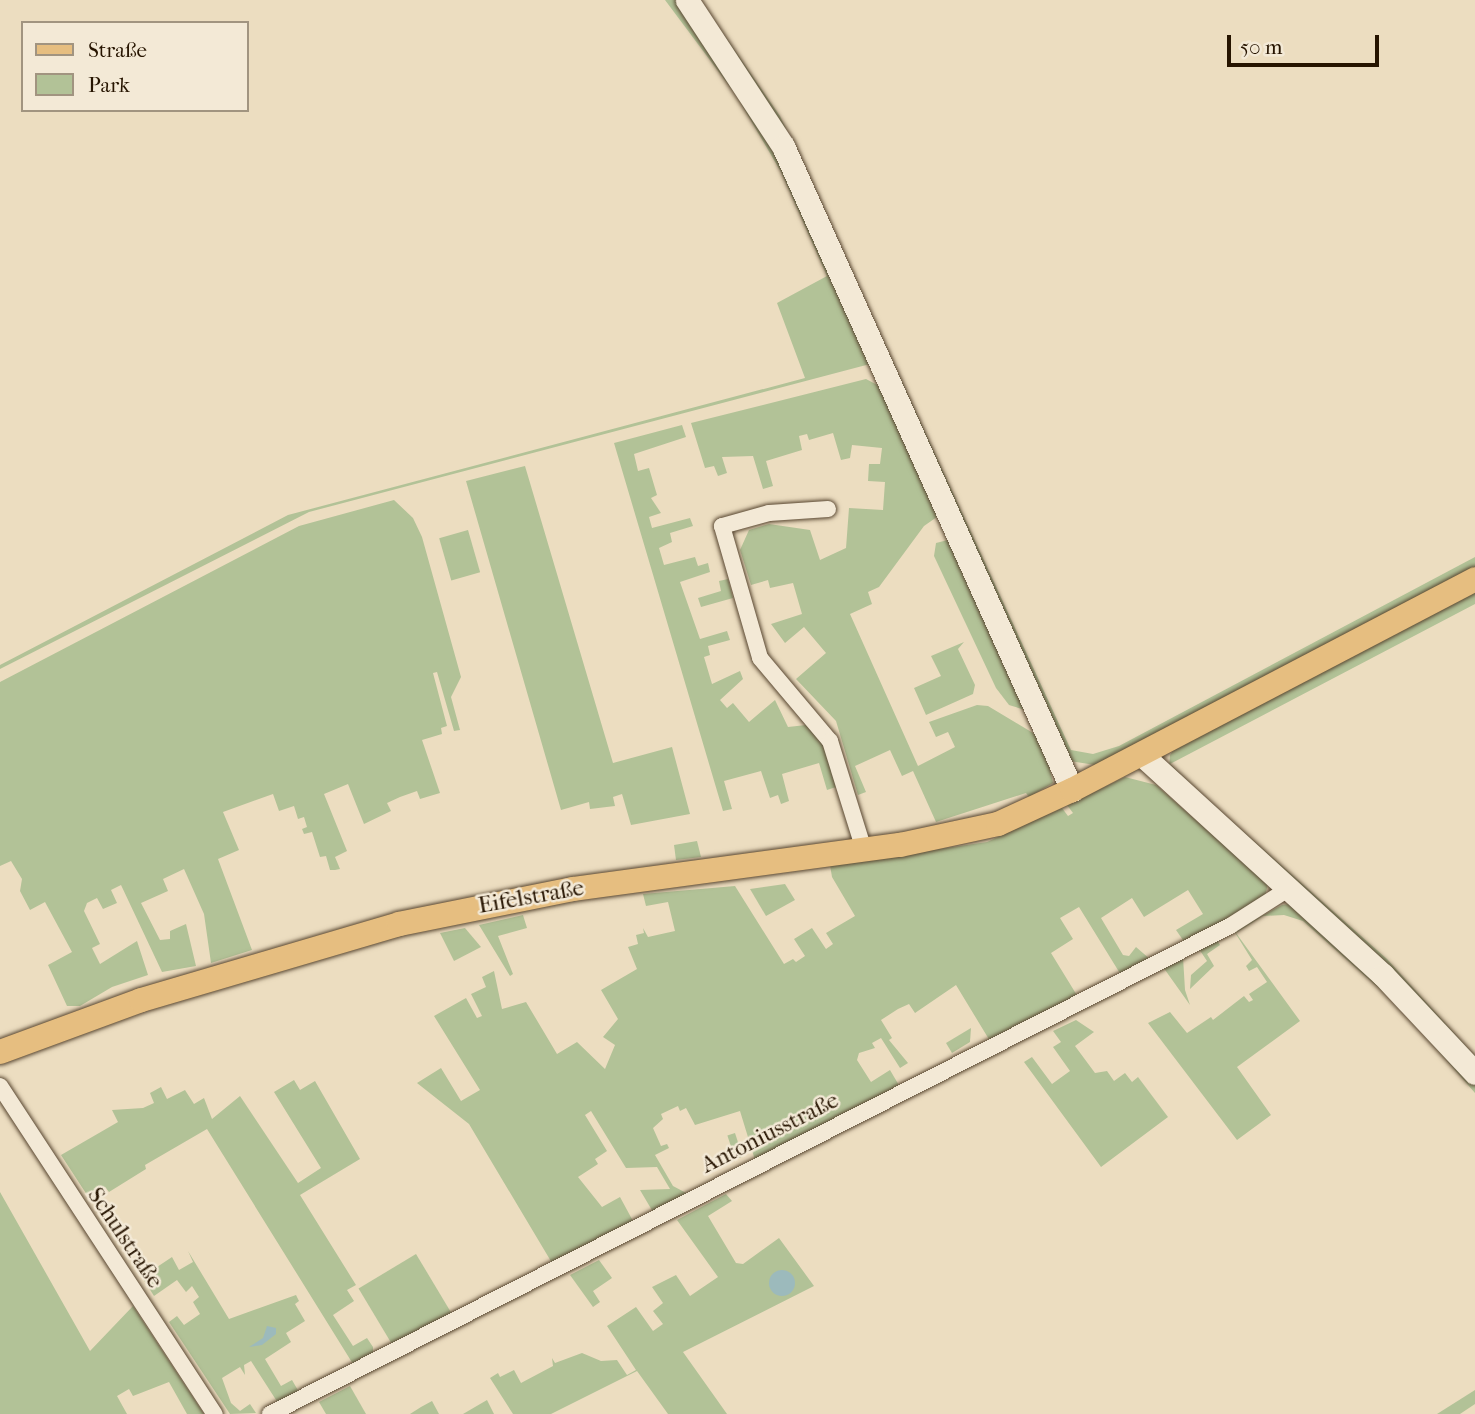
<!DOCTYPE html>
<html>
<head>
<meta charset="utf-8">
<style>
	body { margin:0 }
	#map { position:relative; width:1475px; height:1414px; overflow:hidden; background:#ecddc0; font-family:"IM FELL French Canon",serif }
	div>[style] { position:absolute }
	.green>* { inset:0; background:#b2c297; transform-origin:0 0 }
	.water>* { inset:0; background:#9cbabc }
	.round { border-radius:50% }
	.roads { filter:drop-shadow(0 0 2px #584630) drop-shadow(0 0 2px #584630) }
	.street>* { height:16px; margin:-8px; padding:0 8px; transform-origin:8px; border-radius:8px; background:#f3e9d6 }
	.secondary>* { height:23px; margin:-11.5px; padding:0 11.5px; transform-origin:11.5px; border-radius:11.5px; background:#f3e9d6 }
	.primary>* { height:24px; margin:-12px; padding:0 12px; transform-origin:12px; border-radius:12px; background:#e6be80 }
	span { translate:-50% -50%; white-space:nowrap; text-align:center; line-height:1.15; -webkit-text-stroke:5px #f3e9d6; paint-order:stroke }
	.street-label { font-size:23px; color:#261400 }
	.legend { position:absolute; left:21px; top:21px; width:228px; height:91px; box-sizing:border-box; background:#f3e9d6; border:2px solid #a19480; margin:0; padding:9px 12px; list-style:none; font-size:21px; color:#261400 }
	.legend li { display:flex; align-items:center; gap:14px; height:35px }
	.legend b { width:35px; border:2px solid #a19480 }
	.scale { position:absolute; left:1227px; top:35px; width:152px; height:32px; box-sizing:border-box; border:4px solid #261400; border-top:0; padding-left:9px; font-size:21px; line-height:24px; white-space:nowrap; color:#261400; -webkit-text-stroke:5px #f3e9d6; paint-order:stroke }
</style>
</head>
<body>
<div id="map">
	<div class="green">
		<i style="clip-path:polygon(665px 0,679px 0,760px 115px,870px 364px,309px 512px,0 669px,0 665px,288px 515px,805px 378px,777px 303px,827px 276px,781px 172px,736px 95px)"></i>
		<i style="clip-path:polygon(700px 0,780px 116px,1071px 750px,1093px 754px,1119px 746px,1475px 557px,1475px 567px,1095px 765px,1070px 761px)"></i>
		<i style="clip-path:polygon(866px 379px,883px 388px,944px 512px,924px 526px,879px 587px,868px 592px,872px 604px,850px 614px,918px 766px,955px 747px,948px 732px,936px 737px,929px 722px,977px 705px,988px 706px,1043px 739px,1053px 783px,1029px 797px,1026px 793px,936px 822px,913px 771px,902px 776px,890px 750px,855px 766px,866px 792px,858px 795px,836px 721px,796px 679px,826px 653px,804px 627px,785px 643px,771px 624px,802px 614px,793px 583px,770px 588px,768px 580px,751px 585px,740px 550px,749px 530px,769px 524px,810px 530px,820px 560px,846px 548px,849px 508px,883px 510px,885px 482px,868px 481px,869px 464px,880px 464px,882px 448px,852px 445px,850px 458px,841px 460px,833px 433px,809px 440px,807px 434px,799px 436px,802px 450px,766px 461px,773px 486px,763px 489px,753px 456px,722px 457px,727px 473px,718px 476px,714px 466px,705px 468px,691px 423px)"></i>
		<i style="clip-path:polygon(682px 425px,686px 437px,634px 454px,638px 471px,649px 468px,657px 495px,651px 498px,661px 513px,649px 517px,652px 528px,690px 518px,693px 526px,670px 533px,672px 542px,659px 548px,664px 565px,695px 557px,698px 566px,708px 563px,710px 572px,680px 582px,700px 639px,727px 631px,730px 640px,708px 646px,710px 655px,704px 657px,712px 684px,740px 671px,743px 679px,720px 700px,727px 708px,733px 703px,749px 722px,775px 700px,788px 727px,806px 725px,823px 744px,836px 787px,827px 790px,819px 763px,782px 774px,789px 801px,781px 804px,778px 795px,770px 798px,761px 771px,724px 781px,732px 809px,723px 811px,614px 443px)"></i>
		<i style="clip-path:polygon(525px 466px,613px 763px,672px 747px,690px 814px,631px 825px,622px 794px,613px 797px,615px 806px,590px 809px,589px 802px,561px 810px,466px 481px)"></i>
		<i style="clip-path:polygon(394px 500px,413px 518px,422px 537px,461px 677px,451px 697px,460px 730px,454px 731px,437px 672px,433px 673px,447px 726px,441px 728px,442px 734px,422px 740px,440px 793px,420px 799px,417px 791px,400px 797px,387px 803px,391px 811px,364px 824px,348px 784px,324px 794px,347px 851px,335px 857px,340px 869px,335px 870px,330px 870px,326px 856px,320px 857px,312px 832px,304px 834px,302px 829px,307px 827px,304px 817px,298px 819px,294px 806px,279px 811px,273px 794px,223px 812px,239px 850px,218px 859px,252px 950px,211px 963px,204px 914px,184px 869px,163px 879px,168px 891px,141px 903px,160px 940px,170px 939px,170px 931px,186px 924px,196px 966px,162px 972px,121px 885px,111px 890px,117px 903px,103px 909px,97px 898px,87px 903px,84px 911px,100px 944px,92px 948px,100px 964px,137px 941px,148px 975px,112px 987px,80px 1006px,67px 1006px,48px 965px,72px 952px,45px 902px,30px 910px,20px 891px,22px 879px,11px 861px,0 866px,0 682px,299px 526px)"></i>
		<i style="left:468px;top:530px;width:44px;height:30px;rotate:74deg"></i>
		<i style="clip-path:polygon(952px 539px,1025px 710px,1009px 705px,996px 688px,934px 556px,936px 543px)"></i>
		<i style="clip-path:polygon(728px 579px,733px 598px,701px 607px,698px 598px,721px 591px,719px 581px)"></i>
		<i style="clip-path:polygon(1475px 592px,1475px 604px,1170px 764px,1199px 792px,1169px 768px,1170px 755px,1174px 749px)"></i>
		<i style="clip-path:polygon(964px 642px,958px 649px,975px 685px,973px 694px,926px 715px,914px 688px,941px 676px,931px 656px)"></i>
		<i style="clip-path:polygon(1125px 777px,1156px 785px,1234px 854px,1268px 884px,1264px 900px,1185px 943px,1176px 930px,1203px 914px,1188px 890px,1144px 917px,1132px 898px,1101px 918px,1123px 955px,1129px 956px,1136px 947px,1151px 960px,1121px 975px,1079px 907px,1060px 918px,1073px 939px,1051px 953px,1078px 997px,990px 1041px,956px 985px,915px 1013px,909px 1004px,898px 1009px,881px 1020px,892px 1038px,889px 1040px,908px 1063px,900px 1068px,881px 1038px,872px 1043px,875px 1048px,859px 1053px,857px 1060px,871px 1082px,890px 1070px,900px 1087px,755px 1160px,740px 1111px,695px 1125px,686px 1108px,680px 1111px,678px 1106px,661px 1114px,663px 1119px,653px 1128px,661px 1146px,667px 1144px,669px 1148px,655px 1155px,673px 1186px,688px 1194px,653px 1212px,640px 1190px,670px 1189px,657px 1167px,626px 1168px,591px 1111px,585px 1115px,607px 1151px,595px 1159px,598px 1164px,578px 1177px,602px 1207px,620px 1197px,633px 1221px,552px 1263px,469px 1124px,417px 1083px,441px 1068px,461px 1101px,480px 1090px,434px 1016px,466px 998px,477px 1018px,482px 1016px,471px 994px,486px 987px,482px 977px,494px 971px,502px 1009px,526px 1002px,557px 1054px,577px 1042px,605px 1069px,615px 1045px,603px 1037px,618px 1019px,601px 990px,637px 969px,628px 947px,638px 944px,636px 935px,644px 933px,643px 928px,648px 937px,675px 931px,668px 902px,646px 906px,643px 894px,735px 886px,784px 964px,793px 959px,796px 962px,805px 956px,794px 939px,812px 928px,826px 949px,833px 944px,826px 933px,855px 916px,832px 877px,830px 865px,987px 842px,1062px 808px,1068px 816px,1073px 813px,1067px 805px)"></i>
		<i style="clip-path:polygon(1209px 801px,1387px 959px,1475px 1056px,1475px 1063px)"></i>
		<i style="clip-path:polygon(697px 841px,701px 857px,676px 860px,674px 845px)"></i>
		<i style="clip-path:polygon(785px 884px,795px 900px,766px 916px,750px 889px)"></i>
		<i style="clip-path:polygon(1289px 904px,1302px 910px,1409px 1009px,1475px 1082px,1475px 1093px,1399px 1006px,1303px 921px,1284px 915px,1263px 916px,1236px 933px,1300px 1021px,1237px 1067px,1271px 1115px,1237px 1140px,1148px 1023px,1170px 1012px,1187px 1033px,1211px 1017px,1213px 1020px,1244px 996px,1249px 1002px,1253px 1000px,1249px 994px,1267px 982px,1257px 967px,1249px 971px,1246px 966px,1252px 960px,1234px 931px,1282px 905px)"></i>
		<i style="clip-path:polygon(523px 915px,527px 928px,498px 936px,513px 974px,510px 976px,479px 925px)"></i>
		<i style="clip-path:polygon(465px 928px,481px 947px,454px 961px,440px 933px)"></i>
		<i style="clip-path:polygon(1217px 940px,1220px 945px,1207px 954px,1214px 966px,1190px 989px,1191px 975px,1207px 961px,1199px 949px)"></i>
		<i style="clip-path:polygon(1183px 957px,1185px 990px,1190px 1005px,1163px 967px)"></i>
		<i style="clip-path:polygon(1076px 1020px,1094px 1032px,1075px 1046px,1095px 1073px,1107px 1071px,1114px 1081px,1125px 1073px,1132px 1082px,1138px 1077px,1168px 1117px,1101px 1167px,1024px 1062px,1032px 1057px,1052px 1084px,1070px 1071px,1053px 1047px,1061px 1042px,1053px 1031px)"></i>
		<i style="clip-path:polygon(971px 1028px,970px 1042px,952px 1053px,946px 1043px)"></i>
		<i style="clip-path:polygon(294px 1080px,300px 1090px,315px 1081px,360px 1159px,300px 1195px,356px 1285px,347px 1290px,354px 1301px,333px 1315px,353px 1346px,367px 1338px,373px 1347px,373px 1354px,353px 1364px,207px 1129px,145px 1165px,146px 1169px,109px 1192px,105px 1187px,89px 1198px,61px 1155px,118px 1122px,112px 1110px,143px 1108px,154px 1103px,150px 1093px,161px 1087px,167px 1099px,185px 1090px,194px 1104px,204px 1098px,212px 1119px,240px 1096px,298px 1183px,321px 1168px,274px 1092px)"></i>
		<i style="left:735px;top:1133px;width:25px;height:8px;rotate:72deg"></i>
		<i style="clip-path:polygon(0 1192px,90px 1351px,133px 1306px,204px 1414px,187px 1414px,169px 1382px,133px 1396px,129px 1389px,117px 1396px,127px 1414px,0 1414px)"></i>
		<i style="clip-path:polygon(726px 1194px,732px 1201px,708px 1216px,736px 1263px,743px 1264px,779px 1238px,814px 1286px,683px 1352px,727px 1414px,668px 1414px,637px 1371px,551px 1414px,513px 1414px,490px 1378px,498px 1373px,500px 1377px,514px 1370px,521px 1383px,553px 1366px,552px 1358px,555px 1363px,582px 1353px,601px 1361px,617px 1360px,627px 1375px,636px 1370px,607px 1326px,636px 1307px,653px 1331px,663px 1324px,653px 1311px,663px 1303px,652px 1287px,676px 1275px,690px 1296px,718px 1277px,677px 1220px)"></i>
		<i style="clip-path:polygon(188px 1251px,229px 1319px,296px 1295px,299px 1301px,295px 1304px,305px 1321px,286px 1333px,291px 1342px,265px 1359px,281px 1386px,292px 1380px,299px 1392px,278px 1403px,251px 1361px,244px 1365px,245px 1375px,240px 1367px,222px 1378px,231px 1403px,240px 1411px,250px 1404px,256px 1413px,230px 1414px,169px 1322px,177px 1316px,184px 1325px,200px 1314px,193px 1302px,199px 1297px,192px 1286px,186px 1292px,177px 1280px,154px 1296px,142px 1277px,172px 1257px,179px 1270px,193px 1262px)"></i>
		<i style="left:416px;top:1254px;width:69px;height:67px;rotate:59deg"></i>
		<i style="clip-path:polygon(599px 1260px,612px 1278px,593px 1291px,600px 1302px,593px 1307px,570px 1275px)"></i>
		<i style="clip-path:polygon(350px 1386px,366px 1414px,326px 1414px,319px 1402px)"></i>
		<i style="clip-path:polygon(1475px 1390px,1475px 1404px,1460px 1414px,1437px 1414px)"></i>
		<i style="clip-path:polygon(487px 1400px,494px 1414px,463px 1414px)"></i>
		<i style="clip-path:polygon(432px 1401px,439px 1414px,410px 1414px,421px 1407px)"></i>
	</div>
	<div class="water">
		<i class="round" style="left:769px;top:1270px;width:26px;height:26px"></i>
		<i style="clip-path:polygon(267px 1326px,276px 1328px,276px 1334px,262px 1345px,249px 1347px,263px 1338px)"></i>
	</div>
	<div class="roads">
		<div class="street">
			<i style="left:828px;top:509px;width:59px;rotate:176.1deg"></i>
			<i style="left:769px;top:513px;width:49px;rotate:164.5deg"></i>
			<i style="left:722px;top:526px;width:137px;rotate:73.9deg"></i>
			<i style="left:760px;top:658px;width:109px;rotate:49.9deg"></i>
			<i style="left:830px;top:741px;width:114px;rotate:72.7deg"></i>
			<i style="left:0;top:1086px;width:392px;rotate:56.8deg"></i>
			<i style="left:270px;top:1414px;width:1077px;rotate:-26.95deg"></i>
			<i style="left:1230px;top:926px;width:69px;rotate:-32.5deg"></i>
		</div>
		<div class="secondary">
			<i style="left:687px;top:0;width:175px;rotate:56.7deg"></i>
			<i style="left:783px;top:146px;width:706px;rotate:65.83deg"></i>
			<i style="left:1141px;top:754px;width:328px;rotate:42.4deg"></i>
			<i style="left:1383px;top:975px;width:134px;rotate:46.8deg"></i>
		</div>
		<div class="primary">
			<i style="left:0;top:1052px;width:150px;rotate:-20.2deg"></i>
			<i style="left:141px;top:1000px;width:269px;rotate:-16.4deg"></i>
			<i style="left:399px;top:924px;width:177px;rotate:-11.4deg"></i>
			<i style="left:573px;top:889px;width:330px;rotate:-7.7deg"></i>
			<i style="left:900px;top:845px;width:100px;rotate:-12.1deg"></i>
			<i style="left:998px;top:824px;width:81px;rotate:-24.7deg"></i>
			<i style="left:1072px;top:790px;width:455px;rotate:-27.6deg"></i>
		</div>
	</div>
	<div class="street-label">
		<span style="left:531px;top:897px;rotate:-10deg">Eifelstraße</span>
		<span style="left:770px;top:1133px;rotate:-27deg">Antoniusstraße</span>
		<span style="left:125px;top:1238px;rotate:56deg">Schulstraße</span>
	</div>
	<ul class="legend">
	<li><b style="height:9px;background:#e6be80"></b>Straße</li>
	<li><b style="height:19px;background:#b2c297"></b>Park</li>
	</ul>
	<div class="scale">50 m</div>
</div>
</body>
</html>
